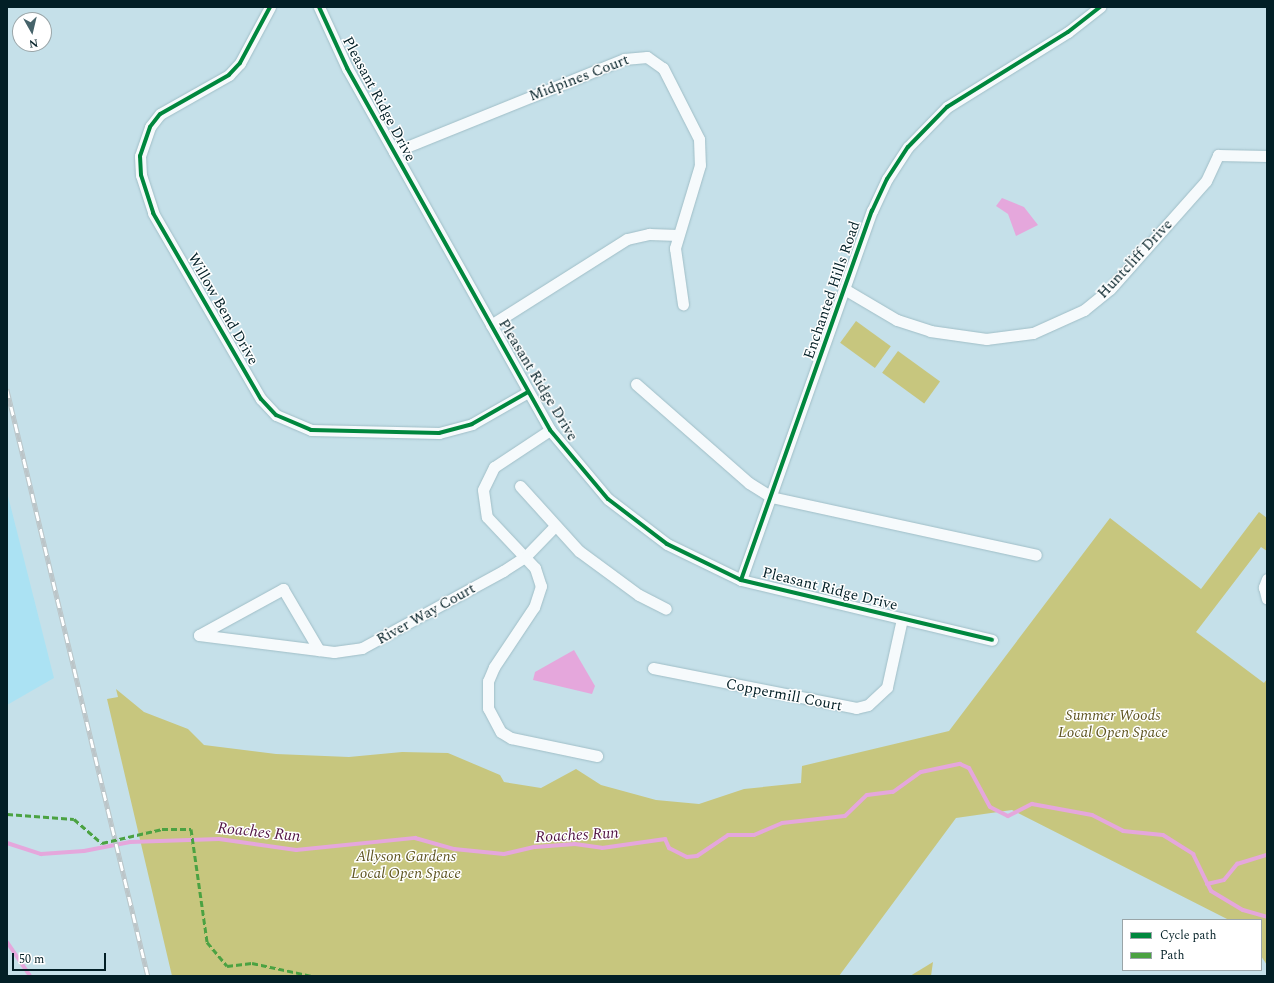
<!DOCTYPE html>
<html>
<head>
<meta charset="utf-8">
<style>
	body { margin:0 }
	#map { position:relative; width:1274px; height:983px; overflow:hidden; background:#c5e0e9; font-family:Spectral,serif }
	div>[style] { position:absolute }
	.built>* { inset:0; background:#abe2f3 }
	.green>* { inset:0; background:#c7c67e; transform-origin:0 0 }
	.water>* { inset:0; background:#e5a7dc }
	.stream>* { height:4px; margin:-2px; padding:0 2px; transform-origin:2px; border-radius:2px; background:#e5a7dc }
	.roads { filter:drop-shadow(0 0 1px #a0bec7) drop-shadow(0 0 1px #a0bec7) }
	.street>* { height:11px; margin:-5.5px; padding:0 5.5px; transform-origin:5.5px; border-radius:5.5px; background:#f6fafc }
	.rail>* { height:4.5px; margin-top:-2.25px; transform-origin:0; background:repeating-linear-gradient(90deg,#fff 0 9px,#bcc5c8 0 18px); box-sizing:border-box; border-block:1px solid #bcc5c8 }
	.quiet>* { height:3px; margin-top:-1.5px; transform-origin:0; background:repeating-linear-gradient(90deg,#4ba242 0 6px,transparent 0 9px) }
	.cycleway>* { height:4px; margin:-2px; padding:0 2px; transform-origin:2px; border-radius:2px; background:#00873e }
	span { translate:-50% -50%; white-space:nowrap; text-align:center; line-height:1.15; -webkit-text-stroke:3px #fff; paint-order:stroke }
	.street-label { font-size:15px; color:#021f26 }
	.park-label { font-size:15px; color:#5e5420; font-style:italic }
	.water-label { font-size:16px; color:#521544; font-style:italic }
	.frame { position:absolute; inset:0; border:8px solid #021f26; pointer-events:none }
	.legend { position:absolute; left:1122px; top:919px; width:140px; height:52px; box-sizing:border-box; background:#fff; border:1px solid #9aa5a8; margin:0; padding:5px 7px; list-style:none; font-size:12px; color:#021f26 }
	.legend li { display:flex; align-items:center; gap:8px; height:20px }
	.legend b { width:20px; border:1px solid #9aa5a8 }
	.north { position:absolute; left:12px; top:12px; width:40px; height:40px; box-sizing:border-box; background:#fff; border:1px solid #9aa5a8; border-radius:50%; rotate:172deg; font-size:11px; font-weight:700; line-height:16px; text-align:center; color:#021f26 }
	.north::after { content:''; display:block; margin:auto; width:14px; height:18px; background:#46636a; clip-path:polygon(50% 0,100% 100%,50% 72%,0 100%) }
	.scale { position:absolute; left:12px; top:953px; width:94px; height:18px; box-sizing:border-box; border:2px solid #021f26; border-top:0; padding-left:5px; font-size:12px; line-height:14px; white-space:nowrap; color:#021f26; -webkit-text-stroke:3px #fff; paint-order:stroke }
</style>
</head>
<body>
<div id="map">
	<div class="built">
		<i style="clip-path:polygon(7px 492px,54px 678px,7px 705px)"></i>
	</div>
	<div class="green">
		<i style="left:856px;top:321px;width:43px;height:27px;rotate:36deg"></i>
		<i style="left:898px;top:351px;width:52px;height:27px;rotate:36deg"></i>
		<i style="clip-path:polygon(1259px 512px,1267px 518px,1267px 551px,1261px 547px,1196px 632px,1264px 683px,1267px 679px,1267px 965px,1261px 956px,1261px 920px,1229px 920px,1012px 810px,956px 818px,839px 976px,172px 976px,107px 699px,118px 697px,116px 689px,144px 712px,188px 729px,204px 745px,276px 754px,349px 757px,402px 752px,448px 753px,500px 775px,504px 782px,541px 788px,576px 769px,601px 785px,656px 800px,699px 804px,744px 789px,801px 783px,802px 766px,949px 731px,1110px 518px,1201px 589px)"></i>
		<i style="clip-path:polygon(933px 962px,931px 976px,910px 976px)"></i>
	</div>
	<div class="water">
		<i style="clip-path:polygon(1002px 198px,1024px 207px,1038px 225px,1016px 236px,1008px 214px,996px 206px)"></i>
		<i style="clip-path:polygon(574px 650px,595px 686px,592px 694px,533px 680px,535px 672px)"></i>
	</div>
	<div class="stream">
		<i style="left:7px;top:843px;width:36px;rotate:18deg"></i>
		<i style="left:41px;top:854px;width:43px;rotate:-4deg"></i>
		<i style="left:84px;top:851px;width:47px;rotate:-11.1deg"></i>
		<i style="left:130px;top:842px;width:89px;rotate:-1.9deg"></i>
		<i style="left:219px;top:839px;width:78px;rotate:8.1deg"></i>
		<i style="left:296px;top:850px;width:120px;rotate:-5.8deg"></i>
		<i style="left:415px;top:838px;width:41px;rotate:15.8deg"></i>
		<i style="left:454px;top:849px;width:50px;rotate:5.7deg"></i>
		<i style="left:504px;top:854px;width:32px;rotate:-13deg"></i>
		<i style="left:535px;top:847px;width:40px;rotate:-4.3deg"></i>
		<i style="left:575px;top:844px;width:27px;rotate:8deg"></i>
		<i style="left:602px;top:848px;width:64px;rotate:-8.1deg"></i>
		<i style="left:665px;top:839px;width:10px;rotate:66deg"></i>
		<i style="left:669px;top:848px;width:20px;rotate:27deg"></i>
		<i style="left:687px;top:857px;width:10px;rotate:-6deg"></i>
		<i style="left:697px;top:856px;width:37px;rotate:-34deg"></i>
		<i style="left:728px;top:835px;width:26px"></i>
		<i style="left:754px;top:835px;width:30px;rotate:-23deg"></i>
		<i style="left:782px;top:823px;width:63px;rotate:-6.3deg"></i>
		<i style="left:845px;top:816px;width:30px;rotate:-44deg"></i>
		<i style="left:867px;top:795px;width:26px;rotate:-7deg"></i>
		<i style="left:893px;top:792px;width:34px;rotate:-36deg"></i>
		<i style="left:921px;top:772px;width:40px;rotate:-12deg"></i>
		<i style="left:960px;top:764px;width:10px;rotate:24deg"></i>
		<i style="left:969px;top:768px;width:44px;rotate:61.7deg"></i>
		<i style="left:990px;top:807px;width:20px;rotate:27deg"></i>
		<i style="left:1008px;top:816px;width:27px;rotate:-27deg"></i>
		<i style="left:1032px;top:804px;width:61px;rotate:10.4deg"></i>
		<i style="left:1092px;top:815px;width:35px;rotate:27deg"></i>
		<i style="left:1123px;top:831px;width:40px;rotate:5.7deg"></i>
		<i style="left:1163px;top:835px;width:36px;rotate:32deg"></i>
		<i style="left:1193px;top:854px;width:41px;rotate:64.1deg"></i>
		<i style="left:1211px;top:891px;width:37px;rotate:31deg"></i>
		<i style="left:1243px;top:910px;width:25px;rotate:16deg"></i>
		<i style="left:1207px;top:884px;width:17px;rotate:-13deg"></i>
		<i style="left:1224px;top:880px;width:21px;rotate:-51deg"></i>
		<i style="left:1237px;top:864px;width:31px;rotate:-17deg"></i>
		<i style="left:7px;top:942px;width:41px;rotate:55.9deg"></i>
	</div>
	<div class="roads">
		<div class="street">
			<i style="left:270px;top:7px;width:64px;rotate:118.2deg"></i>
			<i style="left:240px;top:63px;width:16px;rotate:133deg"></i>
			<i style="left:229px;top:75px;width:79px;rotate:150.5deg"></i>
			<i style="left:160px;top:114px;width:16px;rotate:128deg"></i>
			<i style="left:150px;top:127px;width:31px;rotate:109deg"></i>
			<i style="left:140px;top:156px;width:19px;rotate:87deg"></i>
			<i style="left:141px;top:175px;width:40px;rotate:72deg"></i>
			<i style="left:153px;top:213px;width:215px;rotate:59.9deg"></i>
			<i style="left:261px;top:399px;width:22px;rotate:47deg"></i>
			<i style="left:276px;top:415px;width:38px;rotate:23deg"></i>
			<i style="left:311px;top:430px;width:128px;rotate:1.3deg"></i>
			<i style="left:439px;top:433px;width:34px;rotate:-15deg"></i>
			<i style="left:472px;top:424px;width:64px;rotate:-29.7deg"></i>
			<i style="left:319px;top:7px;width:67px;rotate:65.3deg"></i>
			<i style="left:347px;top:68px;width:415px;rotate:60.7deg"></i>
			<i style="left:550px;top:430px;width:90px;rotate:50deg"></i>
			<i style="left:608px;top:499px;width:74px;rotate:37.3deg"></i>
			<i style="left:667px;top:544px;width:82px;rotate:25.9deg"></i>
			<i style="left:741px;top:580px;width:258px;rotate:13.4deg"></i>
			<i style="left:394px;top:152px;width:248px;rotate:-22deg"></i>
			<i style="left:624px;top:59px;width:23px;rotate:-5deg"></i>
			<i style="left:647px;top:57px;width:19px;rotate:35deg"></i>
			<i style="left:663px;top:68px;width:80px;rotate:63.1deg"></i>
			<i style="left:699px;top:139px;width:26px;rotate:88deg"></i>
			<i style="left:700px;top:165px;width:87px;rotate:106.8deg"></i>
			<i style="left:675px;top:248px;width:57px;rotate:81.9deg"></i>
			<i style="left:846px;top:290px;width:59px;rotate:30.5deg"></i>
			<i style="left:897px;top:320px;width:35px;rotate:18deg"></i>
			<i style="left:930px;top:331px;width:57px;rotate:8.1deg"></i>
			<i style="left:986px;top:339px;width:47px;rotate:-7.3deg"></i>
			<i style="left:1033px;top:333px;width:56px;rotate:-24.3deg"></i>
			<i style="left:1084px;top:310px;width:33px;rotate:-39deg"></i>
			<i style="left:1110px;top:289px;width:144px;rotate:-48.4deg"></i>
			<i style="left:1206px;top:181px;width:29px;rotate:-65deg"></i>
			<i style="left:1218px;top:155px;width:49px;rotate:1.2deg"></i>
			<i style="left:491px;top:325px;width:161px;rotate:-32.3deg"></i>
			<i style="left:627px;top:239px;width:23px;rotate:-13deg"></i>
			<i style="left:649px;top:234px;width:29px;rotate:2deg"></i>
			<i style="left:636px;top:384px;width:150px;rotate:41.2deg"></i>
			<i style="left:749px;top:483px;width:26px;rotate:32deg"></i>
			<i style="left:771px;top:497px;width:271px;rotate:12.3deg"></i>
			<i style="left:550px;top:430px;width:67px;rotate:146.5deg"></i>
			<i style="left:494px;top:467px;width:25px;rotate:116deg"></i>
			<i style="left:483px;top:490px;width:27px;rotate:82deg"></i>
			<i style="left:487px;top:517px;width:70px;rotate:46.7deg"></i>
			<i style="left:535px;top:568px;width:19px;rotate:72deg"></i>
			<i style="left:541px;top:586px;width:22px;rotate:108deg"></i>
			<i style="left:534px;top:607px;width:72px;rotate:123.7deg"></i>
			<i style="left:494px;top:667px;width:15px;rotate:113deg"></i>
			<i style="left:488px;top:681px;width:27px;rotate:90deg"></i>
			<i style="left:488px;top:708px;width:27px;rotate:62deg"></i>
			<i style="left:501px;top:732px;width:12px;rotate:31deg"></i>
			<i style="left:511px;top:738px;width:88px;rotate:11.8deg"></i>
			<i style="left:520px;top:486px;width:88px;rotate:47.8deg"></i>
			<i style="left:579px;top:551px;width:74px;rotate:36.3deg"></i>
			<i style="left:639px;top:595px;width:30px;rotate:27deg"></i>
			<i style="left:1267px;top:579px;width:9px;rotate:111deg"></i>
			<i style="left:1264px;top:587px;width:12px;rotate:76deg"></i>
			<i style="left:741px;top:580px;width:392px;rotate:-70.5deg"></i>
			<i style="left:872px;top:211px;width:35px;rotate:-65deg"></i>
			<i style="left:887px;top:179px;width:38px;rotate:-57deg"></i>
			<i style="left:908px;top:147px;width:56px;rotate:-45.7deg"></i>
			<i style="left:947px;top:107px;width:142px;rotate:-31.8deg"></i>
			<i style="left:1068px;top:32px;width:41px;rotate:-38deg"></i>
			<i style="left:199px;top:635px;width:136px;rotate:7.2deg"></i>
			<i style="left:334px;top:652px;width:28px;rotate:-8deg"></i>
			<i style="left:362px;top:648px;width:161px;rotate:-28.6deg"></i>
			<i style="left:503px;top:571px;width:27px;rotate:-33deg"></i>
			<i style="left:526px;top:556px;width:40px;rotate:-46deg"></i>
			<i style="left:199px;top:635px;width:96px;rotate:-28.7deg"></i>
			<i style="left:283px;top:589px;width:71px;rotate:59.5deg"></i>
			<i style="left:653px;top:668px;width:207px;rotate:11.1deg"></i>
			<i style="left:856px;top:708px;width:12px;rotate:-14deg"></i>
			<i style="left:868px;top:705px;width:26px;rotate:-43deg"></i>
			<i style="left:887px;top:687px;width:70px;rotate:-77.6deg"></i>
		</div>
	</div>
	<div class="rail">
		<i style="left:7px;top:389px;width:604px;rotate:76.49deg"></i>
	</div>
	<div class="quiet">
		<i style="left:7px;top:814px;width:67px;rotate:4.3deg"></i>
		<i style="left:74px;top:819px;width:37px;rotate:41deg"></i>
		<i style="left:102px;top:843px;width:62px;rotate:-13.1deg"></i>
		<i style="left:162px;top:829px;width:29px"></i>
		<i style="left:191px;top:829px;width:114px;rotate:81.9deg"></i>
		<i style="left:207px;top:942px;width:31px;rotate:50deg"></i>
		<i style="left:227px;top:966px;width:25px;rotate:-7deg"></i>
		<i style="left:252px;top:963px;width:61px;rotate:12.2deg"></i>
	</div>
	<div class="cycleway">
		<i style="left:270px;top:7px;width:64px;rotate:118.2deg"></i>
		<i style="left:240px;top:63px;width:16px;rotate:133deg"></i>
		<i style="left:229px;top:75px;width:79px;rotate:150.5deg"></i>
		<i style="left:160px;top:114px;width:16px;rotate:128deg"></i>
		<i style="left:150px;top:127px;width:31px;rotate:109deg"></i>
		<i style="left:140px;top:156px;width:19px;rotate:87deg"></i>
		<i style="left:141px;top:175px;width:40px;rotate:72deg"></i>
		<i style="left:153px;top:213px;width:215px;rotate:59.9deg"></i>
		<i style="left:261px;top:399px;width:22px;rotate:47deg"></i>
		<i style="left:276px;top:415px;width:38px;rotate:23deg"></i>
		<i style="left:311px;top:430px;width:128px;rotate:1.3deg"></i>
		<i style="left:439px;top:433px;width:34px;rotate:-15deg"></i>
		<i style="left:472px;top:424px;width:64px;rotate:-29.7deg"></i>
		<i style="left:319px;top:7px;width:67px;rotate:65.3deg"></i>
		<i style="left:347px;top:68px;width:415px;rotate:60.7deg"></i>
		<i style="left:550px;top:430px;width:90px;rotate:50deg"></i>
		<i style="left:608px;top:499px;width:74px;rotate:37.3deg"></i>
		<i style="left:667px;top:544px;width:82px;rotate:25.9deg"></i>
		<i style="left:741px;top:580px;width:258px;rotate:13.4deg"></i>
		<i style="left:741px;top:580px;width:392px;rotate:-70.5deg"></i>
		<i style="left:872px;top:211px;width:35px;rotate:-65deg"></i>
		<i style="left:887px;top:179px;width:38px;rotate:-57deg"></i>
		<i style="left:908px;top:147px;width:56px;rotate:-45.7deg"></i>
		<i style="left:947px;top:107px;width:142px;rotate:-31.8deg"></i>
		<i style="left:1068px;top:32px;width:41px;rotate:-38deg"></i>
	</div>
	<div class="street-label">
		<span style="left:579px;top:78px;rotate:-21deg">Midpines Court</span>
		<span style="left:379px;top:99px;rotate:62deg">Pleasant Ridge Drive</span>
		<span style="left:1135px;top:259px;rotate:-47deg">Huntcliff Drive</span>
		<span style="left:832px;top:290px;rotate:-71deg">Enchanted Hills Road</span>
		<span style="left:223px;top:309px;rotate:60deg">Willow Bend Drive</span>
		<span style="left:538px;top:380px;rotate:59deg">Pleasant Ridge Drive</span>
		<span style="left:830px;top:589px;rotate:14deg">Pleasant Ridge Drive</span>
		<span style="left:426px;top:614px;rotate:-29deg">River Way Court</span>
		<span style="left:784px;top:695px;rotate:11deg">Coppermill Court</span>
	</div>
	<div class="park-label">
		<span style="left:1113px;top:724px">Summer Woods<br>Local Open Space</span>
		<span style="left:406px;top:865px">Allyson Gardens<br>Local Open Space</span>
	</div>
	<div class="water-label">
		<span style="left:259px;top:832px;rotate:6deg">Roaches Run</span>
		<span style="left:577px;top:835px;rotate:-3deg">Roaches Run</span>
	</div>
	<div class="frame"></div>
	<ul class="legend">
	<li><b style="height:5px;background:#00873e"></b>Cycle path</li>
	<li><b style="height:5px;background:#4ba242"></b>Path</li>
	</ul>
	<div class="north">N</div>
	<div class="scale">50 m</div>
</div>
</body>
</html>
